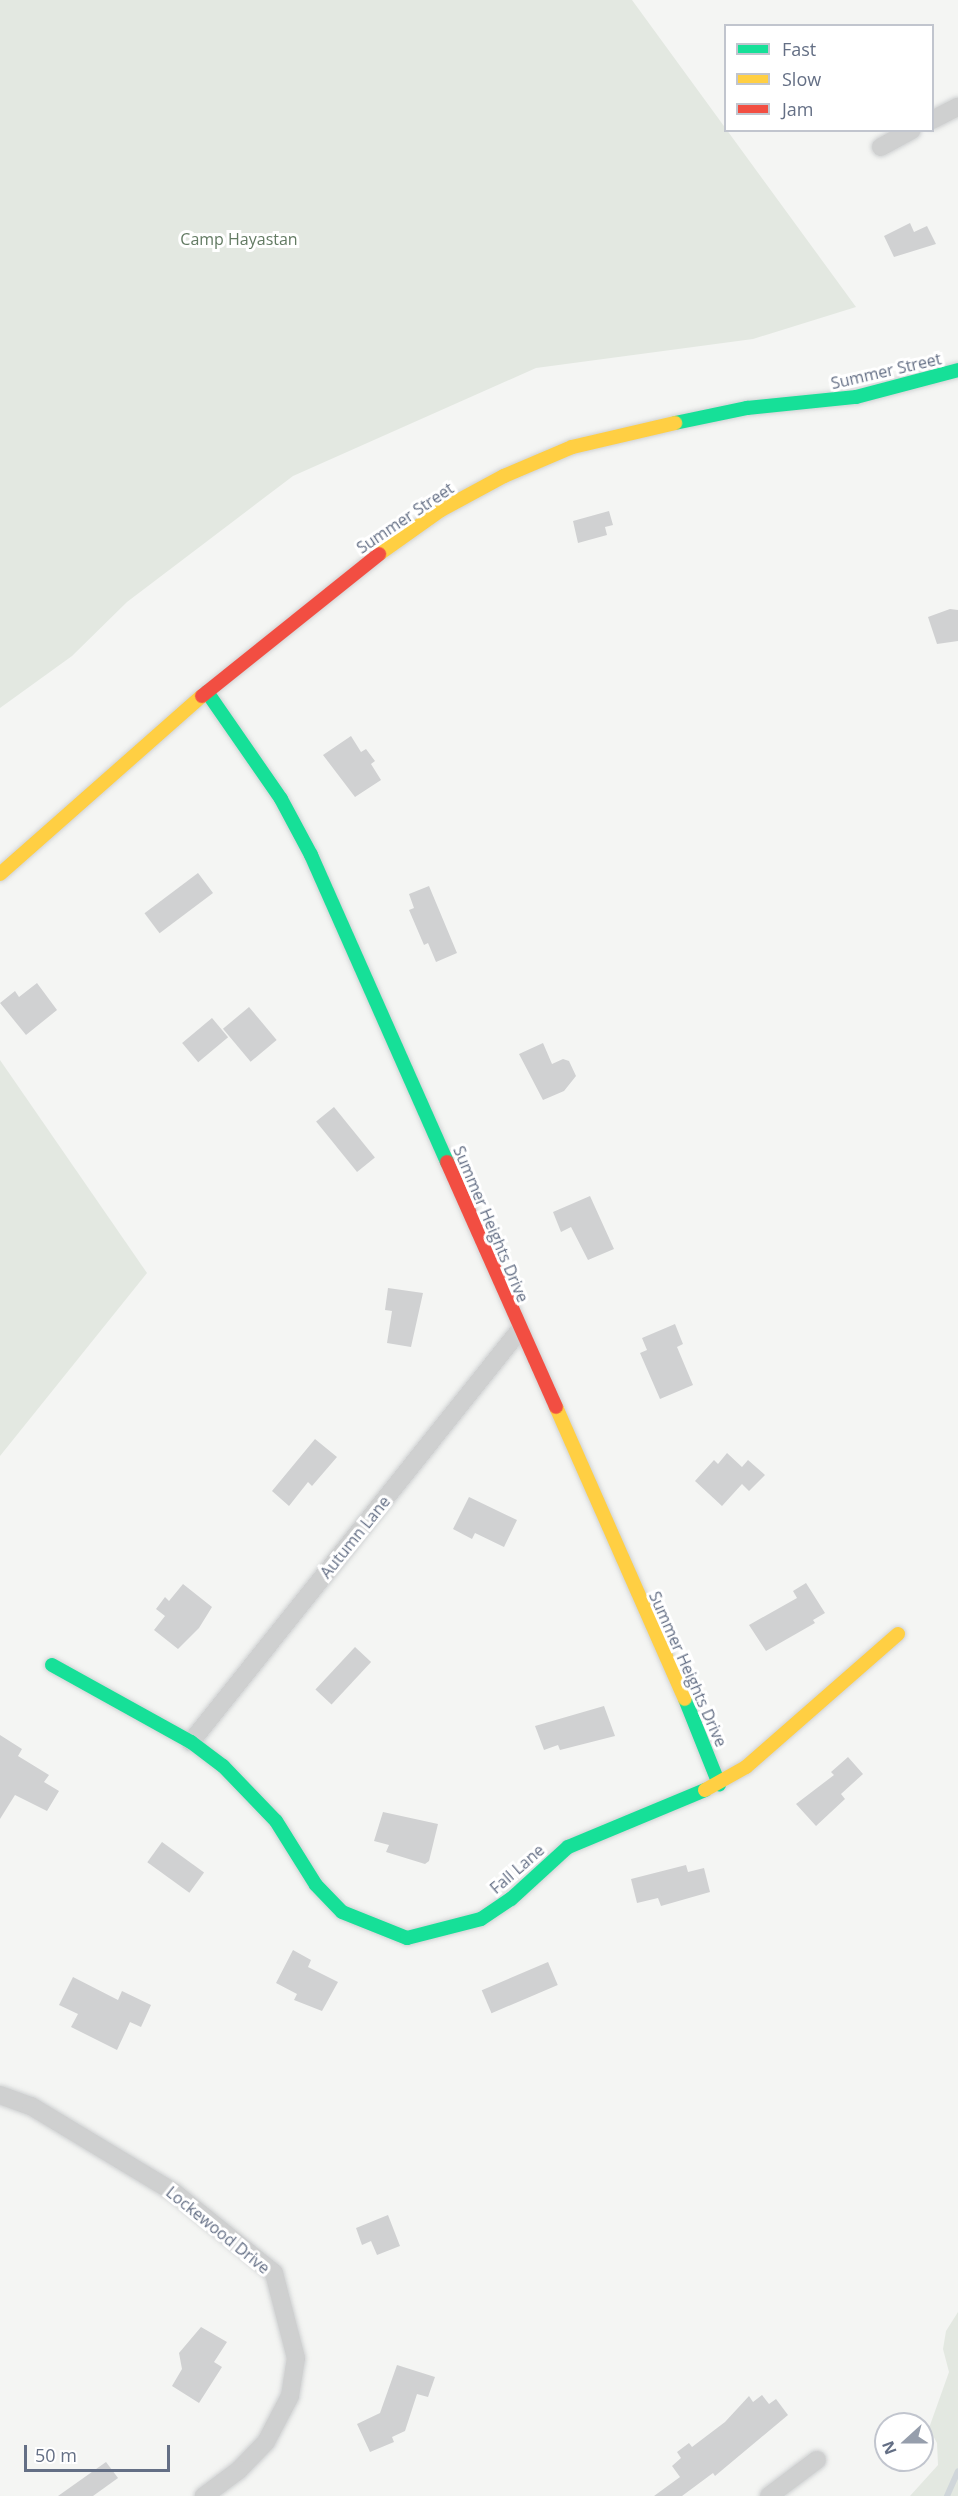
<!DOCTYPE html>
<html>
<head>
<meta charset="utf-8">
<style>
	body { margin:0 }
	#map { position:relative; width:958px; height:2496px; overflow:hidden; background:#f4f5f3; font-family:"Open Sans",sans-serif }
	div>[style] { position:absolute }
	.green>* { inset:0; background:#e3e8e1 }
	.stream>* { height:6px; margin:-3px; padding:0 3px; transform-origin:3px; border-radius:3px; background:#d0d6da }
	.building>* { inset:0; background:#d0d1d2; transform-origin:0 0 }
	.roads { filter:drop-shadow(0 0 2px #d0d2d3) drop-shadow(0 0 2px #d0d2d3) }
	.street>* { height:18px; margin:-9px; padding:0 9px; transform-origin:9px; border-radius:9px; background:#cfd0d0 }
	.fast>* { height:14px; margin:-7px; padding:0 7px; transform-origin:7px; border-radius:7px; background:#16e098 }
	.slow>* { height:14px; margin:-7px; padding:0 7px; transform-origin:7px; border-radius:7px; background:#ffcf43 }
	.jam>* { height:14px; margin:-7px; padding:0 7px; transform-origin:7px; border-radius:7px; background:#f24e42 }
	span { translate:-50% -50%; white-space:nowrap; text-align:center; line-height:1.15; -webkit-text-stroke:6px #fff; paint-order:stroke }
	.park-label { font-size:16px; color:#637b63 }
	.street-label { font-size:16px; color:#646f85 }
	.legend { position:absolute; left:724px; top:24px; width:210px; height:108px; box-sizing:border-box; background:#fff; border:2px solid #c1c5ce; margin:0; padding:8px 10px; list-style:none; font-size:18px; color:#646f85 }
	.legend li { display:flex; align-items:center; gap:12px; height:30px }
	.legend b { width:30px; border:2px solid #c1c5ce }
	.north { position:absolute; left:874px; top:2412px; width:60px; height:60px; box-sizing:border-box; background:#fff; border:2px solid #c1c5ce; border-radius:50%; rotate:249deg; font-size:16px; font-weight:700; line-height:24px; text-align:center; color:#646f85 }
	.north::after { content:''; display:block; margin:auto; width:21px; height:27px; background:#969eac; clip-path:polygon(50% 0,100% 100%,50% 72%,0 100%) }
	.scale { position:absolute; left:24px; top:2445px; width:146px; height:27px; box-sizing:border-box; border:3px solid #646f85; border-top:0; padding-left:8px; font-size:18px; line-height:21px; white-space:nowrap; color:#646f85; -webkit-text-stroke:4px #fff; paint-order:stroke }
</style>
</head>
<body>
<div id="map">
	<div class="green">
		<i style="clip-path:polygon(0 0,632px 0,856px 307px,753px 339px,536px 368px,293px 476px,127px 602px,72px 656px,0 708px)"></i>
		<i style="clip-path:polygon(0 1060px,147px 1273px,0 1456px)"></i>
		<i style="clip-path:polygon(958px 2312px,958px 2496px,910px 2496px,938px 2465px,937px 2443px,929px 2428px,949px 2372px,943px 2349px,946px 2331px)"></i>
	</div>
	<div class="stream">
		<i style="left:947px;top:2496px;width:27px;rotate:-66deg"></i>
	</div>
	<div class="building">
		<i style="clip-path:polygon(910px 223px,914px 232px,927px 226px,936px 244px,894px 257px,884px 236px)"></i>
		<i style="clip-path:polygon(609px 511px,613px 525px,605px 527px,607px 535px,578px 543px,573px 521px)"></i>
		<i style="clip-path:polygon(950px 609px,958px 610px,958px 641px,937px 644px,928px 617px)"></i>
		<i style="clip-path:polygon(351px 736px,361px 752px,366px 749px,375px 761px,371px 764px,381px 780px,355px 797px,323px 755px)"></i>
		<i style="left:198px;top:873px;width:25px;height:67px;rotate:53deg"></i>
		<i style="clip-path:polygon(429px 886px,457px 953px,436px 962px,428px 943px,424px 945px,409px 910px,414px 908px,409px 894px)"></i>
		<i style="clip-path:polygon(37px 983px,57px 1010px,26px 1035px,0 1003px,15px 991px,19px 997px)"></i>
		<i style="left:249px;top:1007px;width:43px;height:34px;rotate:50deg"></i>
		<i style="left:212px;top:1018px;width:25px;height:39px;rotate:50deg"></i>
		<i style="clip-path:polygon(543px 1043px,552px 1064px,563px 1059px,569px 1061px,576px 1076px,564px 1091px,543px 1100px,519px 1054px)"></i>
		<i style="left:334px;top:1107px;width:65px;height:23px;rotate:51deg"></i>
		<i style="clip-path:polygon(590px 1196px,614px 1249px,588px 1260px,571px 1227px,561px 1232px,553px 1212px)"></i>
		<i style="clip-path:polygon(388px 1288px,423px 1293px,411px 1347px,387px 1343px,392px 1311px,385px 1310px)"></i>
		<i style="clip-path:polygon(675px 1324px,683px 1344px,677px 1347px,693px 1385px,660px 1399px,640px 1353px,647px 1350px,642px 1338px)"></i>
		<i style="clip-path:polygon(315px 1439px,337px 1457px,312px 1486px,308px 1482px,289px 1506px,272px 1491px)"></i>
		<i style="clip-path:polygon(727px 1453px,742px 1467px,748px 1460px,765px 1475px,749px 1491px,742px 1484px,722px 1506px,695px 1481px,714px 1460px,718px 1464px)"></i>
		<i style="clip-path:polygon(469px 1497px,517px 1520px,504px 1547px,475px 1533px,472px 1539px,453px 1529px)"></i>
		<i style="clip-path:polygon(806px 1583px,825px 1613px,813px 1620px,815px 1623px,766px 1651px,749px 1625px,797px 1598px,793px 1591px)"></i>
		<i style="clip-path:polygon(183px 1584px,212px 1607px,199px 1628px,178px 1649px,154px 1630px,165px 1616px,156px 1609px,165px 1597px,169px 1601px)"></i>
		<i style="left:355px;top:1647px;width:22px;height:58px;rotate:43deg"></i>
		<i style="clip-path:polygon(604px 1706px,615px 1736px,560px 1750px,558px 1745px,544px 1750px,535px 1726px)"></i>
		<i style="clip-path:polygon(0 1735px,22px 1749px,18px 1756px,49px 1775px,44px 1782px,59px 1791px,47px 1811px,15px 1795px,0 1819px)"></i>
		<i style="clip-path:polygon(848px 1757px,863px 1774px,841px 1794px,845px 1799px,816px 1826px,796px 1804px,834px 1775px,831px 1772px)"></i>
		<i style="clip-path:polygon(383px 1812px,438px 1824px,429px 1861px,425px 1864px,386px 1852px,389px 1845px,374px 1841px)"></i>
		<i style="left:162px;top:1842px;width:52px;height:25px;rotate:36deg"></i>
		<i style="clip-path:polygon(686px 1865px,688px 1872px,704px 1868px,710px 1892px,661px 1906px,658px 1898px,637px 1903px,631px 1879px)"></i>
		<i style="clip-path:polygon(293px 1950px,311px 1960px,308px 1967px,338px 1982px,322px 2011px,294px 2000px,297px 1994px,276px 1983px)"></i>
		<i style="left:548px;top:1962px;width:25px;height:72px;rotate:67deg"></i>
		<i style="clip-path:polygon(73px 1977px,118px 2000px,122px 1991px,151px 2005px,141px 2027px,130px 2022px,117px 2050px,71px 2027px,78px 2014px,59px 2005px)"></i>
		<i style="clip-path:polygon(388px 2215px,400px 2246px,377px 2255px,371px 2241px,362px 2245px,356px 2228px)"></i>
		<i style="clip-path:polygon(201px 2327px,227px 2342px,214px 2362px,222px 2367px,199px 2403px,172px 2386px,182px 2369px,179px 2353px)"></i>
		<i style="clip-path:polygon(397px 2365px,435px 2377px,428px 2397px,417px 2394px,405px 2431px,392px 2437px,394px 2442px,370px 2452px,357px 2424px,380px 2413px)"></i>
		<i style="clip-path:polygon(762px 2395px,769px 2404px,776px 2399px,788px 2415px,715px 2476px,713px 2473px,682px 2496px,654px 2496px,680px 2477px,672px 2466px,681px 2458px,677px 2452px,689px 2443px,692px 2447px,725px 2422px,749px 2396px,753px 2402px)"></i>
		<i style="clip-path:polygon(106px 2462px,118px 2478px,93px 2496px,58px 2496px)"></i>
	</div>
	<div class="roads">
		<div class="street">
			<i style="left:932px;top:120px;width:29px;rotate:-27deg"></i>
			<i style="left:881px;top:147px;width:35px;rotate:-29deg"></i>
			<i style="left:191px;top:1742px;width:526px;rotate:-51.41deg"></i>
			<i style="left:0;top:2095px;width:33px;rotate:20deg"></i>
			<i style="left:31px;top:2106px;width:168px;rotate:31.1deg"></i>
			<i style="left:175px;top:2193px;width:127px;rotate:38.9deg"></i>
			<i style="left:274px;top:2273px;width:88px;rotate:75.5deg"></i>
			<i style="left:296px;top:2358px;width:38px;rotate:99deg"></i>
			<i style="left:290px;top:2396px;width:52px;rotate:117.6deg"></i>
			<i style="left:266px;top:2442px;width:39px;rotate:134deg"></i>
			<i style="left:239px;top:2470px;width:44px;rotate:143.4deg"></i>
			<i style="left:769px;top:2496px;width:60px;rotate:-36.9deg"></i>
		</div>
		<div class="fast">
			<i style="left:675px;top:423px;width:74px;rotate:-11.8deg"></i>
			<i style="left:747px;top:408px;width:110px;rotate:-5.8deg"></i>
			<i style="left:856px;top:397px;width:106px;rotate:-14.8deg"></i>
			<i style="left:207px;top:692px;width:130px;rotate:55.3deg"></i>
			<i style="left:281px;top:799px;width:64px;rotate:61.8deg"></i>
			<i style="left:311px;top:855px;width:336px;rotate:66.1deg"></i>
			<i style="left:52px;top:1665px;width:159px;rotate:29deg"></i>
			<i style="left:191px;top:1742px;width:40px;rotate:37deg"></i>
			<i style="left:223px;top:1766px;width:76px;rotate:46.1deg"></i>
			<i style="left:276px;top:1821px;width:75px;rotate:58deg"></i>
			<i style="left:316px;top:1885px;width:37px;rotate:46deg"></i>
			<i style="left:342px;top:1912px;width:70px;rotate:21.8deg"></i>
			<i style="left:407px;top:1938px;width:76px;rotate:-14.4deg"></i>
			<i style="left:481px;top:1919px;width:36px;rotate:-34deg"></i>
			<i style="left:511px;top:1899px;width:77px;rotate:-42.4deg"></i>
			<i style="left:568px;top:1847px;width:148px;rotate:-22.6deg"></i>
			<i style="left:685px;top:1699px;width:92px;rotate:68.2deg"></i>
		</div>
		<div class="slow">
			<i style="left:379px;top:554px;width:76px;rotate:-35.4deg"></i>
			<i style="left:441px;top:510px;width:72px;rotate:-28.4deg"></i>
			<i style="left:504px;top:476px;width:74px;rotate:-23.1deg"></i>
			<i style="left:572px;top:447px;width:106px;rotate:-13.1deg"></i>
			<i style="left:0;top:874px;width:269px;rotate:-41.4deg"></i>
			<i style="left:556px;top:1407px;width:319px;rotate:66.2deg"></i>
			<i style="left:705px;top:1790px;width:47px;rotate:-29.3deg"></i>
			<i style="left:746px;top:1767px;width:202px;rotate:-41.2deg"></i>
		</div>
		<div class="jam">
			<i style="left:202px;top:696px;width:227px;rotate:-38.7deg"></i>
			<i style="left:447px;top:1162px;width:268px;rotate:66deg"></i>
		</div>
	</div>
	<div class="park-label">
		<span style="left:239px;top:239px">Camp Hayastan</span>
	</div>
	<div class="street-label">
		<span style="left:886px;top:371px;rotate:-13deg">Summer Street</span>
		<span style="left:405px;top:518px;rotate:-34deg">Summer Street</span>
		<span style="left:491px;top:1224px;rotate:67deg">Summer Heights Drive</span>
		<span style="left:355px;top:1537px;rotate:-51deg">Autumn Lane</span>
		<span style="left:688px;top:1669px;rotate:66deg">Summer Heights Drive</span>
		<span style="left:517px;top:1869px;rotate:-41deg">Fall Lane</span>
		<span style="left:218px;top:2230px;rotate:39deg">Lockewood Drive</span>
	</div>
	<ul class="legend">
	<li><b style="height:8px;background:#16e098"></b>Fast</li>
	<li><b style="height:8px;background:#ffcf43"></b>Slow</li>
	<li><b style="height:8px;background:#f24e42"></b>Jam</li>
	</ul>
	<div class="north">N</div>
	<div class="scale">50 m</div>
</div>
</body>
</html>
